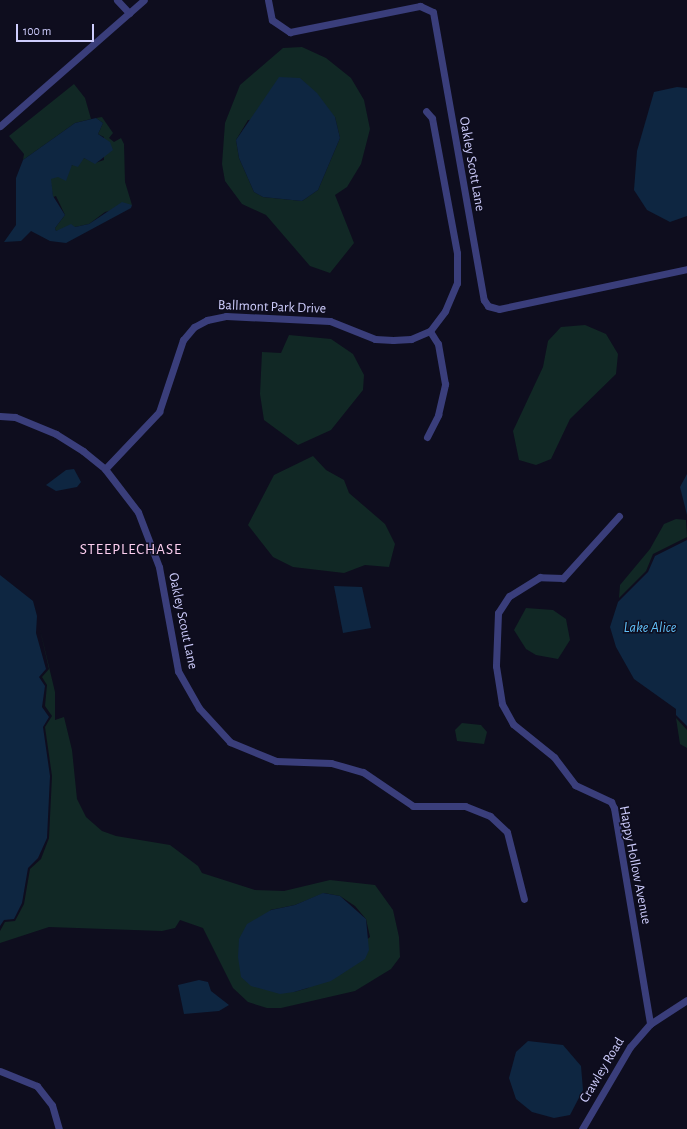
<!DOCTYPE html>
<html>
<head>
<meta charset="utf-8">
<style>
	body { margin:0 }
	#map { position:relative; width:687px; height:1129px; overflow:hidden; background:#0e0d1e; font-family:"Alegreya Sans",sans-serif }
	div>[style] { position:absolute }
	.green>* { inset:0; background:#112825 }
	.water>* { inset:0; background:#0e2641 }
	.minor>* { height:7px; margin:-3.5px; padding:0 3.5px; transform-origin:3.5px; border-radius:3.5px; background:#3a3e7b }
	span { translate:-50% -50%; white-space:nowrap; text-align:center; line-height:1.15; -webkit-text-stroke:3px #0e0d1e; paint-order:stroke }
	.street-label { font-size:14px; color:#cecdfd }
	.neighbourhood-label { font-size:15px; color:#fdcff0; letter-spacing:1px }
	.water-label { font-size:15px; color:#60c0f8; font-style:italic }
	.scale { position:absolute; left:16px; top:24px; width:78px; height:18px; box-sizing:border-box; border:2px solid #cecdfd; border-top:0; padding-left:5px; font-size:12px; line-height:14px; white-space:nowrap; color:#cecdfd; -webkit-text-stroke:3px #0e0d1e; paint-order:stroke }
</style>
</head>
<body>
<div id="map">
	<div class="green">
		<i style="clip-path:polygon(evenodd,302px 47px,326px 58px,351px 78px,364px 100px,370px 129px,361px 164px,347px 187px,335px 195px,354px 243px,330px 273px,310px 266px,266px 215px,242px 204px,225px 181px,222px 164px,225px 123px,240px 85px,283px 48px,302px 47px,335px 117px,340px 138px,318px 190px,302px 201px,263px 197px,254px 192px,239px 158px,236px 140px,248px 120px,335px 117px)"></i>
		<i style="clip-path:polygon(74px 84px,85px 98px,91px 119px,75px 123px,23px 160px,24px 154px,9px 136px)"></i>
		<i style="clip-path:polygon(102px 117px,113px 133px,109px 138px,114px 142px,121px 138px,124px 144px,125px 182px,132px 205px,105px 212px,89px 224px,56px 231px,55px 228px,65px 215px,56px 196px,53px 197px,50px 179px,84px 158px,95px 163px,104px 160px,104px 137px,98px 134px,103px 123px,96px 118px)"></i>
		<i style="clip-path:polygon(585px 325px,606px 334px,618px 354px,616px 374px,570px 419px,551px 459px,536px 465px,519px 460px,513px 431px,543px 367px,548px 341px,561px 327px)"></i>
		<i style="clip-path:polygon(289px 335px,331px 339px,353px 354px,364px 375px,363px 390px,331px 430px,298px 445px,264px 420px,260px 394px,262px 352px,281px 353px)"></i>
		<i style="clip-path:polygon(313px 456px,326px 470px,344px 480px,349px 493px,385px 524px,395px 544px,389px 567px,365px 565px,344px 573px,293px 567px,273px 557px,248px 525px,274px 475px)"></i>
		<i style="clip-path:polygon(676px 519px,686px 520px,687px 537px,653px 554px,646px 571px,619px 598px,620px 585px,650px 549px,664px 524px)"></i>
		<i style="clip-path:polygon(526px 608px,553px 610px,566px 619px,570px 640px,558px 659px,536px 655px,526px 649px,514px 630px)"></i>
		<i style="clip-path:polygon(evenodd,39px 625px,55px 692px,55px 720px,64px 717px,72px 750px,77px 799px,86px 817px,102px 831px,116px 836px,170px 845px,198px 866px,202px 873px,255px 890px,284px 891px,330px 880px,375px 885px,393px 910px,399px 937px,400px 957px,391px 969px,355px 991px,281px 1008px,267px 1008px,248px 1002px,233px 988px,203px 928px,180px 920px,175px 928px,162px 931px,49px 927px,0 943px,0 931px,5px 922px,15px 921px,24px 904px,30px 869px,41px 859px,49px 838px,52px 776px,45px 727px,52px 716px,45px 706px,47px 685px,42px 677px,49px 669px,39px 625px,324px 893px,340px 896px,355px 906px,366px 919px,370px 937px,308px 988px,294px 992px,270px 910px,295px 905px,324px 893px)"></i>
		<i style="clip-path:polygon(676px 718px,687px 730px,687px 748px,680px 744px)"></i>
		<i style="clip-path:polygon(462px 723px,481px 725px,487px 732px,484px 744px,457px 741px,455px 730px)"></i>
	</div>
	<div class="water">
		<i style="clip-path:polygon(279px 77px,300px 78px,317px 93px,335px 117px,340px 138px,318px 190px,302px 201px,263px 197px,254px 192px,239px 158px,236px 140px)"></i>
		<i style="clip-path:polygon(677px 87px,687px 88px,687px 216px,670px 222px,647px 210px,634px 190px,637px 151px,654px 92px)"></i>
		<i style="clip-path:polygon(96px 118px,103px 123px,98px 134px,110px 142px,113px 150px,95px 164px,84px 158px,78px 167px,72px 165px,66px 181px,58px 177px,51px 179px,53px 196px,65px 215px,55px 228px,56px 231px,71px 224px,75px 227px,89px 224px,122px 202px,132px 205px,131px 208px,66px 243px,50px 241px,31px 231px,21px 241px,4px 242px,16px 225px,16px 178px,23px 160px,75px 123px)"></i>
		<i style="clip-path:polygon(74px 469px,81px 482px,77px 487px,56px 491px,46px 485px,66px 470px)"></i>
		<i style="clip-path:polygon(687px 474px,687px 515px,680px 487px)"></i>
		<i style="clip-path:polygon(687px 540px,687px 726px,676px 715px,676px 709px,634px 679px,616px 647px,610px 627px,618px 602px,648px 572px,655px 556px)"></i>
		<i style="clip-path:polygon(0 575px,33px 601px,37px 616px,36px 633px,46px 669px,39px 677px,45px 686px,42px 707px,49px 717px,43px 727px,50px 776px,47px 838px,38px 858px,28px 868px,22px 903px,14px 919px,4px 920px,0 926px)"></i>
		<i style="clip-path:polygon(334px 586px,362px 587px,371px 628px,343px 633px)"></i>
		<i style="clip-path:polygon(323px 893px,340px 896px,366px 919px,369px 950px,365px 959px,331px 981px,294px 992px,280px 994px,251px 986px,241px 977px,238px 957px,239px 939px,247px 924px,271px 910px,295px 905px)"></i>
		<i style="clip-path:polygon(199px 980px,208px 982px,211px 991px,229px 1005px,219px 1011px,184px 1014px,178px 985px)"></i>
		<i style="clip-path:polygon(528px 1041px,563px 1045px,581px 1066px,583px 1090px,570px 1115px,554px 1118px,532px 1112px,516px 1099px,509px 1078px,516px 1052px)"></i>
	</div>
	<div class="minor">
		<i style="left:117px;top:0;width:18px;rotate:47deg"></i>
		<i style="left:268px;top:0;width:20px;rotate:79deg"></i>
		<i style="left:272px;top:20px;width:22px;rotate:34deg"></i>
		<i style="left:290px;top:32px;width:133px;rotate:-11.3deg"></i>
		<i style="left:420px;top:6px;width:14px;rotate:25deg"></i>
		<i style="left:433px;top:12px;width:292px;rotate:80deg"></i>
		<i style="left:484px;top:300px;width:7px;rotate:56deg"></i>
		<i style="left:488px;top:306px;width:11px;rotate:15deg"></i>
		<i style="left:499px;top:309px;width:192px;rotate:-12deg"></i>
		<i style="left:0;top:126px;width:191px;rotate:-41.2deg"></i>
		<i style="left:0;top:416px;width:15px;rotate:4deg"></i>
		<i style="left:15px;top:417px;width:44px;rotate:22.5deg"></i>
		<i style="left:56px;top:434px;width:32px;rotate:32deg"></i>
		<i style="left:83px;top:451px;width:28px;rotate:39deg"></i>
		<i style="left:105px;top:469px;width:54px;rotate:52.5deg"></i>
		<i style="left:138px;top:512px;width:59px;rotate:69.1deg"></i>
		<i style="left:159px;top:567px;width:106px;rotate:79.6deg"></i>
		<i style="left:178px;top:671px;width:43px;rotate:60.4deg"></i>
		<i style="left:199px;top:708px;width:46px;rotate:47.6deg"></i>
		<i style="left:230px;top:742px;width:50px;rotate:22.4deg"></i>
		<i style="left:276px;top:761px;width:55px;rotate:2.1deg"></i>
		<i style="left:331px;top:763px;width:33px;rotate:16deg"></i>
		<i style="left:363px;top:772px;width:60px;rotate:34.2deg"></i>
		<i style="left:413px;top:806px;width:52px"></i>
		<i style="left:465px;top:806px;width:27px;rotate:22deg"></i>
		<i style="left:490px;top:816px;width:23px;rotate:43deg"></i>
		<i style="left:507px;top:832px;width:69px;rotate:75.8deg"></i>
		<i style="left:427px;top:437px;width:25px;rotate:-63deg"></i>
		<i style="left:438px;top:415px;width:32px;rotate:-77deg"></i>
		<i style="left:445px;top:384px;width:41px;rotate:-99.9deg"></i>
		<i style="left:438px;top:344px;width:15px;rotate:-122deg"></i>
		<i style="left:105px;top:469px;width:79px;rotate:-46.5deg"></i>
		<i style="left:159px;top:412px;width:76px;rotate:-71.6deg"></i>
		<i style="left:183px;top:340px;width:17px;rotate:-50deg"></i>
		<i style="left:194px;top:327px;width:15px;rotate:-28deg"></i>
		<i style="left:207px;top:320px;width:19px;rotate:-12deg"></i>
		<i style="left:226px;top:316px;width:104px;rotate:2.8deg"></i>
		<i style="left:330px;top:321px;width:48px;rotate:21.8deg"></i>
		<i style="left:375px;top:339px;width:18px;rotate:3deg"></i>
		<i style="left:393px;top:340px;width:18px;rotate:-3deg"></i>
		<i style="left:411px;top:339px;width:21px;rotate:-23deg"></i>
		<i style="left:430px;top:331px;width:25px;rotate:-53deg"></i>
		<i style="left:445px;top:311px;width:30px;rotate:-67deg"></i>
		<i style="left:457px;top:283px;width:30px;rotate:-90deg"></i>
		<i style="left:457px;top:253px;width:137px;rotate:-100.5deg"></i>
		<i style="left:432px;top:118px;width:9px;rotate:-131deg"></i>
		<i style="left:619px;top:516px;width:84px;rotate:132.1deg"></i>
		<i style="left:563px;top:578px;width:23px;rotate:-178deg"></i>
		<i style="left:540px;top:577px;width:36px;rotate:148deg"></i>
		<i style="left:509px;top:596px;width:20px;rotate:123deg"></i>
		<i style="left:498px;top:613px;width:53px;rotate:92.2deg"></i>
		<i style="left:496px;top:666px;width:38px;rotate:81deg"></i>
		<i style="left:502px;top:704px;width:23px;rotate:61deg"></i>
		<i style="left:513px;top:724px;width:53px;rotate:38.8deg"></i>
		<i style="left:554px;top:757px;width:35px;rotate:53deg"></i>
		<i style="left:575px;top:785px;width:40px;rotate:25deg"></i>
		<i style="left:611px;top:802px;width:7px;rotate:63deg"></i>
		<i style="left:614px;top:808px;width:219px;rotate:80.5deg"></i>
		<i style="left:0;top:1071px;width:40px;rotate:22deg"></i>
		<i style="left:37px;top:1086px;width:24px;rotate:52deg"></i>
		<i style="left:52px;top:1105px;width:25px;rotate:74deg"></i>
		<i style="left:582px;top:1129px;width:95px;rotate:-59.7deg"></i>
		<i style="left:630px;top:1047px;width:30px;rotate:-49deg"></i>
		<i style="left:650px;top:1024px;width:44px;rotate:-33deg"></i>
	</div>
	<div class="street-label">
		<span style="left:472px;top:164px;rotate:80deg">Oakley Scott Lane</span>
		<span style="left:272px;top:307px;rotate:2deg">Ballmont Park Drive</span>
		<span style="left:183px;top:621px;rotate:78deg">Oakley Scout Lane</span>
		<span style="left:635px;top:865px;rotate:79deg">Happy Hollow Avenue</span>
		<span style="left:602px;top:1070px;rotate:-59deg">Crawley Road</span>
	</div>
	<div class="neighbourhood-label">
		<span style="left:131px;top:550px">STEEPLECHASE</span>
	</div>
	<div class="water-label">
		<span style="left:650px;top:628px">Lake Alice</span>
	</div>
	<div class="scale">100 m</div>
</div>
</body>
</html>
